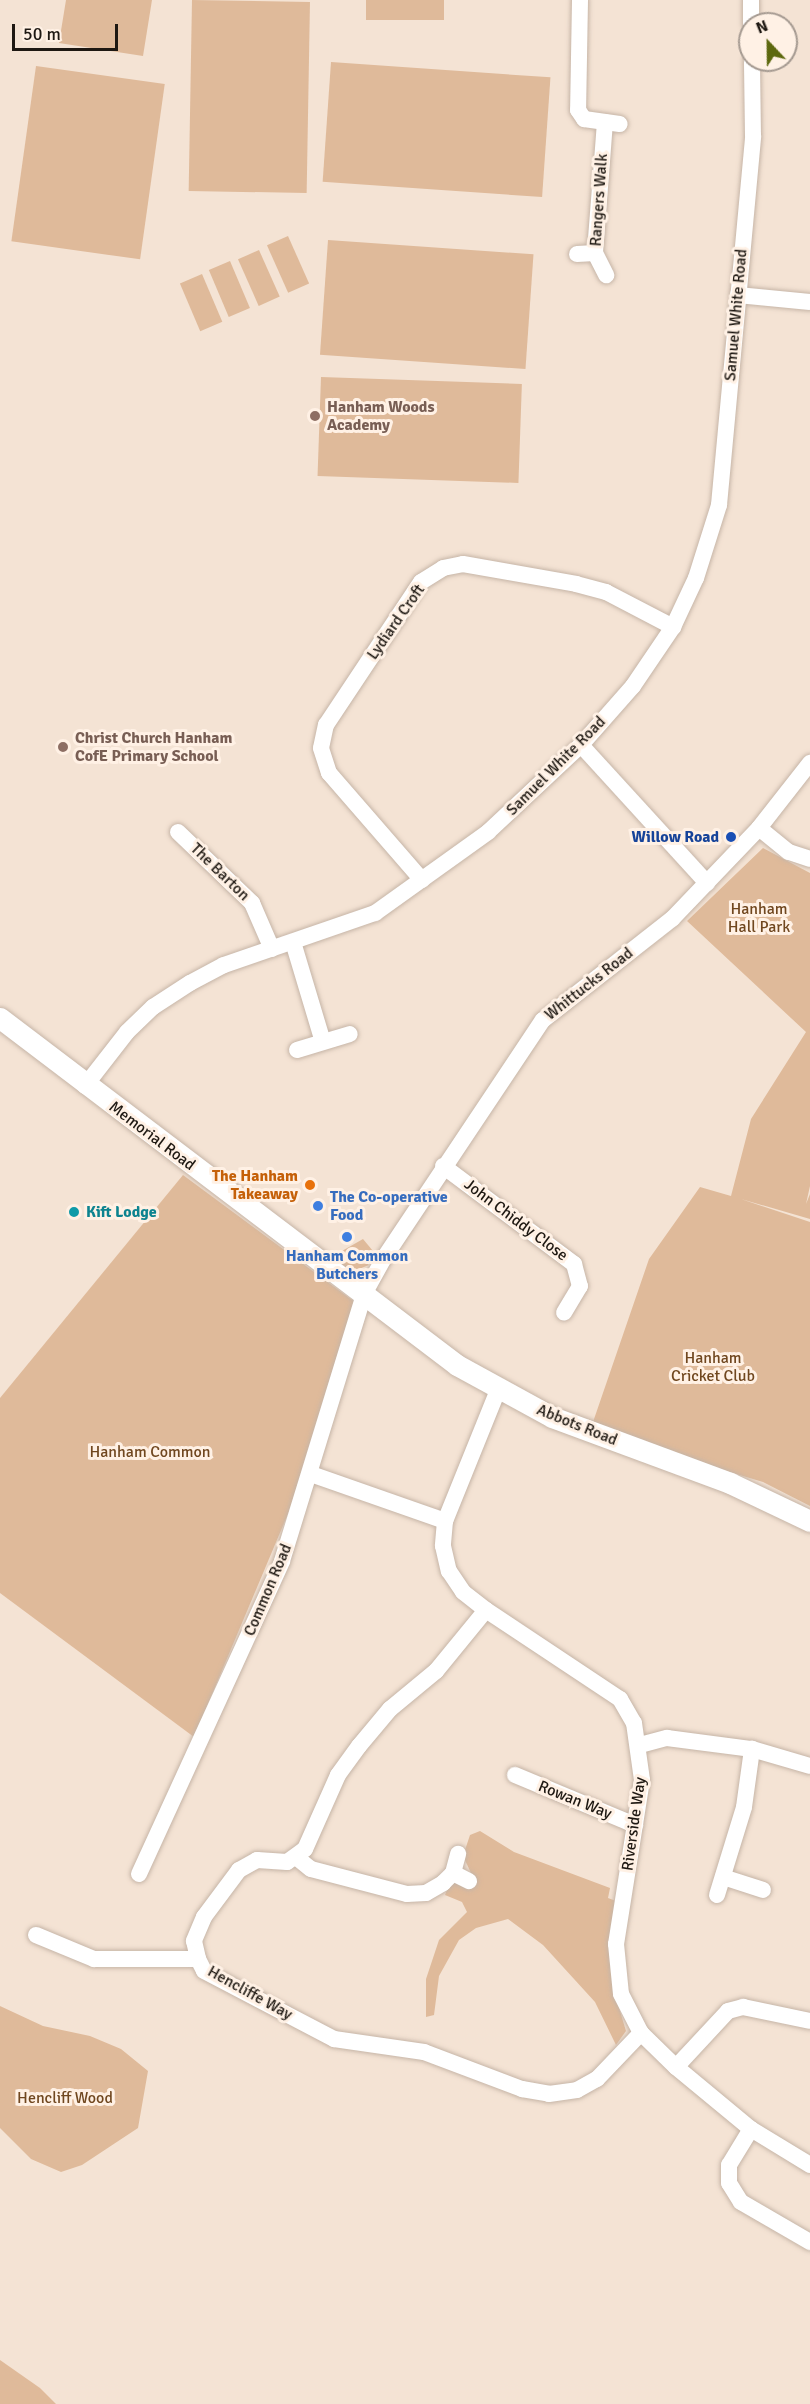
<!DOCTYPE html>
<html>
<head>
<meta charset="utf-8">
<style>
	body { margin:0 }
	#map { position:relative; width:810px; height:2404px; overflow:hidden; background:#f4e3d4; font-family:Signika,sans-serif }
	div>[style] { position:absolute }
	.green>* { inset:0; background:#dfba9a; transform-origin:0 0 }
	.roads { filter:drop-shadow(0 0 2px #c6b5a7) drop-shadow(0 0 2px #c6b5a7) }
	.minor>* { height:16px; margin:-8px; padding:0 8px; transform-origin:8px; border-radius:8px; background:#fff }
	.tertiary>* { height:21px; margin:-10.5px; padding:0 10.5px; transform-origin:10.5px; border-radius:10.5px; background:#fff }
	.dots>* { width:16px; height:16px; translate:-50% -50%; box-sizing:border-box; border:3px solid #fff1e5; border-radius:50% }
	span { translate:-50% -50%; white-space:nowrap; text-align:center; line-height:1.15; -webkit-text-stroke:6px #fff1e5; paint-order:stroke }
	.street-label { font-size:16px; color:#1e1812 }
	.education-label { font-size:16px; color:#785e54; font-weight:700 }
	.left { translate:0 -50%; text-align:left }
	.transit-label { font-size:16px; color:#164399; font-weight:700 }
	.right { translate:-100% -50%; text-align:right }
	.park-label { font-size:16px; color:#70471f }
	.food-label { font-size:16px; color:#c56008; font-weight:700 }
	.shop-label { font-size:16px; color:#366cbe; font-weight:700 }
	.culture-label { font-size:16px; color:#0d838f; font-weight:700 }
	.north { position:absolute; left:738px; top:12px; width:60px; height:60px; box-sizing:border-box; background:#fff1e5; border:2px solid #a59a91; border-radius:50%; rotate:338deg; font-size:16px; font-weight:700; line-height:24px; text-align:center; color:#1e1812 }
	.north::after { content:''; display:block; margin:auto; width:21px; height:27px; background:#5d680e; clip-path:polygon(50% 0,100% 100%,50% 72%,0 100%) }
	.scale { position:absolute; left:12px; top:24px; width:106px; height:27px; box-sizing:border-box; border:3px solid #1e1812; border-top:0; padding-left:8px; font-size:18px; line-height:21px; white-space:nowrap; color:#1e1812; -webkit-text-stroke:4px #fff1e5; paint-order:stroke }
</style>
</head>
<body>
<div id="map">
	<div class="green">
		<i style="clip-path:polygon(66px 0,152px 0,143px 56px,59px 43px)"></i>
		<i style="left:192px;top:0;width:118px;height:191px;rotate:1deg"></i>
		<i style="left:366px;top:0;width:78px;height:20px"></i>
		<i style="left:331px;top:62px;width:220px;height:120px;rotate:4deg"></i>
		<i style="left:36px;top:66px;width:130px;height:177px;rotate:8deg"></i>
		<i style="left:288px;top:236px;width:52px;height:23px;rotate:66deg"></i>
		<i style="left:328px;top:240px;width:206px;height:115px;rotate:4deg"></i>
		<i style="left:259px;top:250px;width:51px;height:23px;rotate:66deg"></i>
		<i style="left:230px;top:261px;width:51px;height:23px;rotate:67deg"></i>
		<i style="left:202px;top:274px;width:52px;height:24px;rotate:67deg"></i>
		<i style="left:321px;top:377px;width:201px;height:99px;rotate:2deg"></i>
		<i style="clip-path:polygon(763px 848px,810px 873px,810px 1186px,806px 1204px,810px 1194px,810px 1219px,741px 1199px,810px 1222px,810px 1506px,763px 1482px,666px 1453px,593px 1422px,649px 1259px,700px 1187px,731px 1196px,751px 1119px,806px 1032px,687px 921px)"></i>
		<i style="clip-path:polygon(183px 1175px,356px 1303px,290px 1509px,194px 1737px,0 1593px,0 1398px)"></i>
		<i style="clip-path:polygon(363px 1239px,373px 1251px,370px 1254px,356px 1258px,335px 1255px)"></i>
		<i style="clip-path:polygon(338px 1261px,364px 1261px,369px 1265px,349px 1273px,334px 1268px)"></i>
		<i style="clip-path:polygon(480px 1831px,514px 1852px,610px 1888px,608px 1898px,616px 1901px,613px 1988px,626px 2031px,616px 2045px,595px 2002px,543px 1945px,508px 1919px,476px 1928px,459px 1940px,439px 1976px,434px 2015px,426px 2017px,426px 1979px,439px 1940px,467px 1912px,462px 1902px,445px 1895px,448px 1887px,471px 1873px,463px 1856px,470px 1835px)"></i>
		<i style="clip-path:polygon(0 2006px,43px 2026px,90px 2036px,121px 2049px,148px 2071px,138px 2128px,82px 2165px,61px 2172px,31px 2159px,0 2128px)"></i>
		<i style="clip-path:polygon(0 2360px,40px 2388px,56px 2404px,0 2404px)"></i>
	</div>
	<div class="roads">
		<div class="minor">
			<i style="left:580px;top:0;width:110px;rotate:91deg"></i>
			<i style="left:578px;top:110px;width:11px;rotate:56deg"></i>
			<i style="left:584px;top:119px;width:36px;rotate:8deg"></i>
			<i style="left:751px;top:0;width:24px;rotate:90deg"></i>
			<i style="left:605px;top:122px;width:131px;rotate:94.4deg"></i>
			<i style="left:595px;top:253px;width:25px;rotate:63deg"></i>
			<i style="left:577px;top:254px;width:18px;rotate:-3deg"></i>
			<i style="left:738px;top:295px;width:72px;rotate:5.6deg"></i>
			<i style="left:581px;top:745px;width:187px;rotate:47.6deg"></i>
			<i style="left:759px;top:828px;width:38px;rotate:39deg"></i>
			<i style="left:789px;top:852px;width:22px;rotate:18deg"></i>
			<i style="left:178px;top:832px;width:103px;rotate:43.8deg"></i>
			<i style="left:252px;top:903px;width:50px;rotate:66.5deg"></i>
			<i style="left:422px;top:880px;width:142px;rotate:-131deg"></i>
			<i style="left:329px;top:773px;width:26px;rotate:-108deg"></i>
			<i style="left:321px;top:748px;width:24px;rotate:-78deg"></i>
			<i style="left:326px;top:725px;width:172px;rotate:-56.4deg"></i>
			<i style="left:421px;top:582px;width:26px;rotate:-32deg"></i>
			<i style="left:443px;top:568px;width:20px;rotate:-11deg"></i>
			<i style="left:463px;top:564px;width:115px;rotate:10deg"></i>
			<i style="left:576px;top:584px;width:31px;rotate:15deg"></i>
			<i style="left:606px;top:592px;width:76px;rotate:27.6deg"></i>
			<i style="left:293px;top:942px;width:104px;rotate:73.3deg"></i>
			<i style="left:297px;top:1050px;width:55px;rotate:-16.8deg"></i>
			<i style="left:85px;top:1086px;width:68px;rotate:-52.1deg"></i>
			<i style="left:127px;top:1032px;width:36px;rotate:-44deg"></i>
			<i style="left:153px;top:1007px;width:44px;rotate:-33deg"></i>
			<i style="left:190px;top:983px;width:38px;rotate:-28deg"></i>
			<i style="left:224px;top:965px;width:160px;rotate:-19deg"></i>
			<i style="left:375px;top:913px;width:139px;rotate:-35.6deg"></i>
			<i style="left:488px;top:832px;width:127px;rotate:-43.1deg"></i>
			<i style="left:581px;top:745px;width:79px;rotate:-48.6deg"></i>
			<i style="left:633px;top:686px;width:71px;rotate:-55.9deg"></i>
			<i style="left:673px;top:627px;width:54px;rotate:-64.9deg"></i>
			<i style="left:696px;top:578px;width:77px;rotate:-72.5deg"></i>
			<i style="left:719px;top:505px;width:371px;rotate:-84.7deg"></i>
			<i style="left:753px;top:136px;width:76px;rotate:-90.8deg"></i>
			<i style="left:443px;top:1166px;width:164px;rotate:36.8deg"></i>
			<i style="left:574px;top:1264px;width:23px;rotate:75deg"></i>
			<i style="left:580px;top:1286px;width:31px;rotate:121deg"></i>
			<i style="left:498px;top:1390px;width:141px;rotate:112deg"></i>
			<i style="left:445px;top:1521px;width:25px;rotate:95deg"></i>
			<i style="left:443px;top:1546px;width:26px;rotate:77deg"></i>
			<i style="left:449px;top:1571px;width:25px;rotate:56deg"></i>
			<i style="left:463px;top:1592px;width:29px;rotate:38deg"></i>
			<i style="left:486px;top:1610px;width:161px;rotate:33.6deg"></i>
			<i style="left:620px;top:1699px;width:28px;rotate:60deg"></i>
			<i style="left:634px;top:1723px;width:58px;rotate:82deg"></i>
			<i style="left:642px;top:1780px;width:166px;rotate:99deg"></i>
			<i style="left:616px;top:1944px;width:50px;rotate:84.3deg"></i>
			<i style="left:621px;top:1994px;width:44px;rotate:62.9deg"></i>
			<i style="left:641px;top:2033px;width:49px;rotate:44.2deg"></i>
			<i style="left:676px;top:2067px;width:97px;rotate:39.6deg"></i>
			<i style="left:751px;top:2129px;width:69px;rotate:31.4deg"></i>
			<i style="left:311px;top:1474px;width:142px;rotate:19.3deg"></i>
			<i style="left:486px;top:1610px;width:79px;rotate:129.3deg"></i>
			<i style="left:436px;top:1671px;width:60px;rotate:140.4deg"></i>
			<i style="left:390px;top:1709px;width:48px;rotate:130deg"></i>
			<i style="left:359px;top:1746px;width:36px;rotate:126deg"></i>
			<i style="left:338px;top:1775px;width:81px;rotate:114deg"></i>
			<i style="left:305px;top:1849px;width:22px;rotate:144deg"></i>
			<i style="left:287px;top:1862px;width:30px;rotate:-176deg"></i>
			<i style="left:257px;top:1860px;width:21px;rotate:151deg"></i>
			<i style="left:239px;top:1870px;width:59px;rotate:126.7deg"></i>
			<i style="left:204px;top:1917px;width:26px;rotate:113deg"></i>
			<i style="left:194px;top:1941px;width:18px;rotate:77deg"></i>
			<i style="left:198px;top:1959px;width:13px;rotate:63deg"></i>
			<i style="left:204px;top:1971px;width:147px;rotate:27.6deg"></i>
			<i style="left:334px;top:2039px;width:91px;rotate:8.2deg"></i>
			<i style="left:424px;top:2052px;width:105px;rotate:20.7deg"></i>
			<i style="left:522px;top:2089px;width:27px;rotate:10deg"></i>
			<i style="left:549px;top:2094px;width:28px;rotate:-8deg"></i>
			<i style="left:577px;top:2090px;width:23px;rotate:-29deg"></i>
			<i style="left:597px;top:2079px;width:64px;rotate:-46.3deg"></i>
			<i style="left:640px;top:1745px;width:28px;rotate:-15deg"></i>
			<i style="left:667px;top:1738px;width:86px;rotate:7.4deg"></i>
			<i style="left:752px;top:1749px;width:60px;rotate:16.3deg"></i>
			<i style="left:515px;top:1775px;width:130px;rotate:22.6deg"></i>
			<i style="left:296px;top:1857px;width:19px;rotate:39deg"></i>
			<i style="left:311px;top:1869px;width:99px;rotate:14.6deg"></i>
			<i style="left:407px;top:1894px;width:19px;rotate:-3deg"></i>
			<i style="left:426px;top:1893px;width:20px;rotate:-30deg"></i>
			<i style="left:443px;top:1883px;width:14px;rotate:-45deg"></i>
			<i style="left:453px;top:1873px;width:20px;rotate:-75deg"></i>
			<i style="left:453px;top:1873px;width:18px;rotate:27deg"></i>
			<i style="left:139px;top:1874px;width:344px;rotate:-65.4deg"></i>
			<i style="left:282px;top:1561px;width:279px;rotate:-72.9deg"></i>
			<i style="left:364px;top:1294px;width:38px;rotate:-61deg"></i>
			<i style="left:382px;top:1261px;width:290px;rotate:-56.3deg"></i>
			<i style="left:543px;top:1020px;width:164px;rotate:-38.1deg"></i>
			<i style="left:672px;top:919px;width:126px;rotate:-46.3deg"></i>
			<i style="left:759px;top:828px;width:83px;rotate:-51.9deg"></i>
			<i style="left:723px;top:1877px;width:42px;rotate:18deg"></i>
			<i style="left:717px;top:1895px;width:92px;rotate:-72.9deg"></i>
			<i style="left:744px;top:1807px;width:59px;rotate:-82.1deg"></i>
			<i style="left:36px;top:1935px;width:63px;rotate:22.5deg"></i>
			<i style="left:94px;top:1959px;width:104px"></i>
			<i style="left:676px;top:2067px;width:76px;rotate:-47.1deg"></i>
			<i style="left:728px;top:2011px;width:16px;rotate:-15deg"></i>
			<i style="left:743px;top:2007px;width:68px;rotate:11.8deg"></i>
			<i style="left:751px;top:2129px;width:42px;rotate:121.4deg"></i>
			<i style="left:729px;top:2165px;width:18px;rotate:90deg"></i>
			<i style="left:729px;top:2183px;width:22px;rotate:58deg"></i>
			<i style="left:741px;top:2202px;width:80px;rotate:30.1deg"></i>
		</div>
		<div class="tertiary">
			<i style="left:0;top:1018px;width:574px;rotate:37.21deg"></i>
			<i style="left:457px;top:1365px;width:108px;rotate:28.7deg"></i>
			<i style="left:552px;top:1417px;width:190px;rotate:20.3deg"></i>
			<i style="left:730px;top:1483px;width:89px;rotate:25.4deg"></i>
		</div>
	</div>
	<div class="dots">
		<i style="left:315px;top:416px;background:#8d6e63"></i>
		<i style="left:63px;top:747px;background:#8d6e63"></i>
		<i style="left:731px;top:837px;background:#1a4fb4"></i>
		<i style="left:310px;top:1185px;background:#e8710a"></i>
		<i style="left:318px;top:1206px;background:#3f7fe0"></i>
		<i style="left:74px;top:1212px;background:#0f9aa8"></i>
		<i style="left:347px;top:1237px;background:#3f7fe0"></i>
	</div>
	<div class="street-label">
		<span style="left:599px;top:200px;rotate:-86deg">Rangers Walk</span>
		<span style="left:736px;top:315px;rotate:-85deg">Samuel White Road</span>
		<span style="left:396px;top:622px;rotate:-55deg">Lydiard Croft</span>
		<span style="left:556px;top:766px;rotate:-45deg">Samuel White Road</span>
		<span style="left:220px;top:872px;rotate:44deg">The Barton</span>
		<span style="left:589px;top:984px;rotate:-38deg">Whittucks Road</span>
		<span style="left:152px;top:1136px;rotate:37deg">Memorial Road</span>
		<span style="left:516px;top:1220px;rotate:37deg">John Chiddy Close</span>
		<span style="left:577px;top:1425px;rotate:22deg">Abbots Road</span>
		<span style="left:268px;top:1590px;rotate:-67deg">Common Road</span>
		<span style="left:575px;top:1800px;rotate:22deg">Rowan Way</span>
		<span style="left:634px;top:1824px;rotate:-82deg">Riverside Way</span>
		<span style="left:250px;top:1993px;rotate:29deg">Hencliffe Way</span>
	</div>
	<div class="education-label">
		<span class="left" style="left:327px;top:416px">Hanham Woods<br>Academy</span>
		<span class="left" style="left:75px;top:747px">Christ Church Hanham<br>CofE Primary School</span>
	</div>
	<div class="transit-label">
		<span class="right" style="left:719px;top:837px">Willow Road</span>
	</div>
	<div class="park-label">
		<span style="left:759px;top:918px">Hanham<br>Hall Park</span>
		<span style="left:713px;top:1367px">Hanham<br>Cricket Club</span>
		<span style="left:150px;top:1452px">Hanham Common</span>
		<span style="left:65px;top:2098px">Hencliff Wood</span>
	</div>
	<div class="food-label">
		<span class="right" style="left:298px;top:1185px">The Hanham<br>Takeaway</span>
	</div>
	<div class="shop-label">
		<span class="left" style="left:330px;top:1206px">The Co-operative<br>Food</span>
		<span style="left:347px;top:1265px">Hanham Common<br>Butchers</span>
	</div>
	<div class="culture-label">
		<span class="left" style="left:86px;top:1212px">Kift Lodge</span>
	</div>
	<div class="north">N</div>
	<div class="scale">50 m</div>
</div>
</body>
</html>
